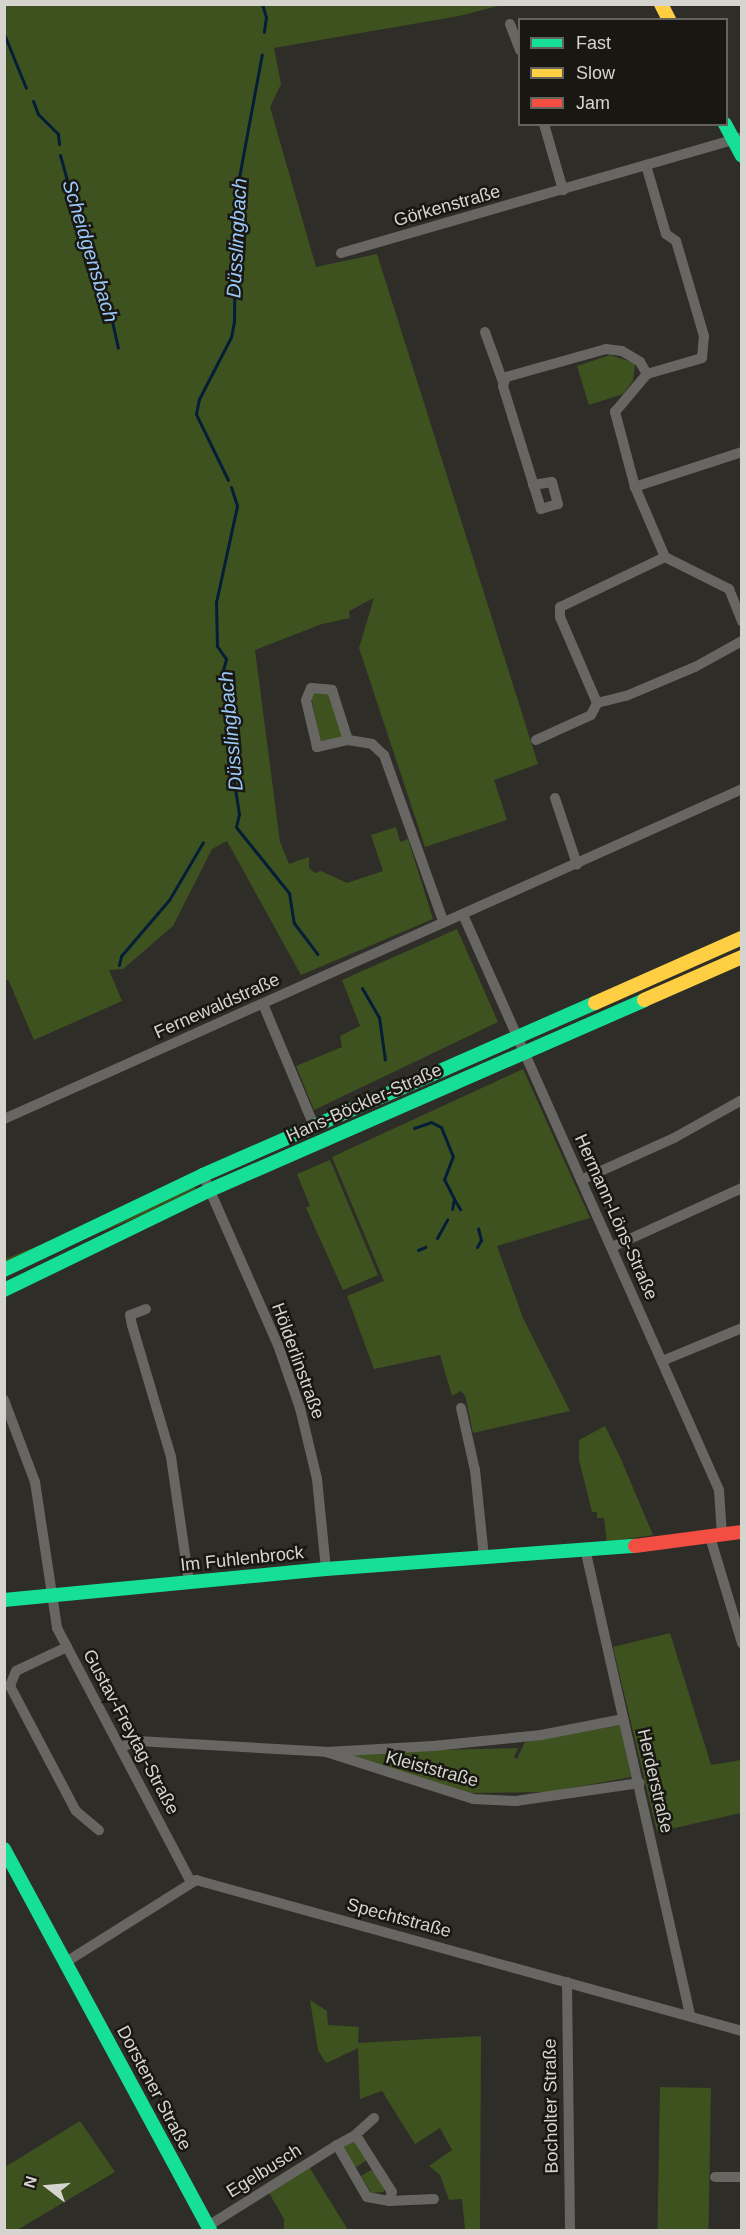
<!DOCTYPE html>
<html>
<head>
<meta charset="utf-8">
<style>
	body { margin:0 }
	#map { position:relative; width:746px; height:2235px; overflow:hidden; background:#2e2d28; font-family:Helvetica,sans-serif }
	div>[style] { position:absolute }
	.green>* { inset:0; background:#3e521f; transform-origin:0 0 }
	.stream>* { height:3px; margin:-1.5px; padding:0 1.5px; transform-origin:1.5px; border-radius:1.5px; background:#041e38 }
	.street>* { height:10px; margin:-5px; padding:0 5px; transform-origin:5px; border-radius:5px; background:#686662 }
	.fast>* { height:14px; margin:-7px; padding:0 7px; transform-origin:7px; border-radius:7px; background:#16e098 }
	.slow>* { height:14px; margin:-7px; padding:0 7px; transform-origin:7px; border-radius:7px; background:#ffcf43 }
	.jam>* { height:14px; margin:-7px; padding:0 7px; transform-origin:7px; border-radius:7px; background:#f24e42 }
	span { translate:-50% -50%; white-space:nowrap; text-align:center; line-height:1.15; -webkit-text-stroke:5px #191712; paint-order:stroke }
	.street-label { font-size:18px; color:#d6d4ce }
	.water-label { font-size:20px; color:#99c8f9; font-style:italic }
	.frame { position:absolute; inset:0; border:6px solid #d6d4ce; pointer-events:none }
	.legend { position:absolute; left:518px; top:18px; width:210px; height:108px; box-sizing:border-box; background:#191712; border:2px solid #65635d; margin:0; padding:8px 10px; list-style:none; font-size:18px; color:#d6d4ce }
	.legend li { display:flex; align-items:center; gap:12px; height:30px }
	.legend b { width:30px; border:2px solid #65635d }
	.north { position:absolute; left:18px; top:2157px; width:60px; height:60px; -webkit-text-stroke:4px #191712; paint-order:stroke; rotate:286deg; font-size:16px; font-weight:700; line-height:24px; text-align:center; color:#d6d4ce }
	.north::after { content:''; display:block; margin:auto; width:21px; height:27px; background:#d6d4ce; clip-path:polygon(50% 0,100% 100%,50% 72%,0 100%) }
</style>
</head>
<body>
<div id="map">
	<div class="green">
		<i style="clip-path:polygon(5px 5px,502px 5px,459px 16px,274px 48px,281px 84px,270px 107px,316px 267px,377px 254px,538px 764px,494px 780px,507px 820px,425px 847px,359px 648px,374px 598px,349px 611px,350px 618px,322px 624px,255px 650px,280px 842px,289px 864px,309px 857px,309px 868px,315px 873px,321px 871px,347px 883px,383px 871px,371px 835px,396px 827px,400px 842px,408px 839px,433px 919px,301px 975px,227px 841px,212px 849px,173px 926px,123px 969px,109px 970px,122px 1001px,34px 1040px,8px 979px,5px 981px)"></i>
		<i style="clip-path:polygon(610px 355px,635px 363px,633px 381px,623px 394px,589px 405px,577px 366px)"></i>
		<i style="clip-path:polygon(314px 692px,329px 693px,343px 738px,320px 741px,311px 696px)"></i>
		<i style="clip-path:polygon(457px 929px,498px 1022px,314px 1110px,296px 1066px,342px 1047px,340px 1036px,360px 1026px,342px 980px)"></i>
		<i style="clip-path:polygon(523px 1069px,590px 1218px,497px 1246px,523px 1318px,570px 1411px,473px 1433px,465px 1395px,461px 1391px,452px 1396px,440px 1355px,374px 1369px,347px 1296px,384px 1281px,332px 1157px)"></i>
		<i style="clip-path:polygon(330px 1160px,378px 1275px,343px 1290px,306px 1208px,310px 1206px,297px 1174px)"></i>
		<i style="left:193px;top:1183px;width:11px;height:208px;rotate:68deg"></i>
		<i style="clip-path:polygon(605px 1426px,620px 1457px,653px 1535px,607px 1542px,604px 1518px,597px 1518px,597px 1512px,592px 1512px,579px 1460px,579px 1440px)"></i>
		<i style="clip-path:polygon(670px 1633px,711px 1765px,741px 1760px,741px 1813px,657px 1832px,613px 1647px)"></i>
		<i style="clip-path:polygon(620px 1725px,631px 1777px,549px 1792px,471px 1793px,359px 1762px,351px 1752px,518px 1748px,514px 1757px,517px 1759px,525px 1742px)"></i>
		<i style="clip-path:polygon(310px 2000px,327px 2011px,328px 2025px,359px 2027px,358px 2043px,481px 2036px,480px 2230px,465px 2230px,462px 2199px,449px 2200px,440px 2175px,429px 2166px,452px 2150px,440px 2128px,415px 2144px,382px 2091px,360px 2099px,358px 2048px,327px 2063px,324px 2060px,318px 2050px)"></i>
		<i style="left:660px;top:2087px;width:51px;height:143px;rotate:1deg"></i>
		<i style="clip-path:polygon(80px 2121px,115px 2172px,17px 2230px,5px 2230px,5px 2167px)"></i>
		<i style="clip-path:polygon(354px 2141px,367px 2160px,355px 2168px,344px 2147px)"></i>
		<i style="clip-path:polygon(309px 2167px,348px 2230px,284px 2230px,284px 2219px,269px 2193px)"></i>
		<i style="clip-path:polygon(373px 2169px,385px 2190px,383px 2192px,371px 2193px,361px 2176px)"></i>
	</div>
	<div class="stream">
		<i style="left:262px;top:4px;width:14px;rotate:73deg"></i>
		<i style="left:266px;top:17px;width:15px;rotate:98deg"></i>
		<i style="left:4px;top:34px;width:58px;rotate:67.8deg"></i>
		<i style="left:33px;top:101px;width:14px;rotate:69deg"></i>
		<i style="left:38px;top:114px;width:28px;rotate:45deg"></i>
		<i style="left:58px;top:134px;width:10px;rotate:84deg"></i>
		<i style="left:60px;top:155px;width:101px;rotate:74.4deg"></i>
		<i style="left:87px;top:252px;width:46px;rotate:65.7deg"></i>
		<i style="left:106px;top:294px;width:55px;rotate:77.5deg"></i>
		<i style="left:228px;top:480px;width:73px;rotate:-115.9deg"></i>
		<i style="left:196px;top:414px;width:15px;rotate:-79deg"></i>
		<i style="left:199px;top:399px;width:70px;rotate:-62.7deg"></i>
		<i style="left:231px;top:337px;width:15px;rotate:-79deg"></i>
		<i style="left:234px;top:322px;width:123px;rotate:-89.5deg"></i>
		<i style="left:235px;top:199px;width:147px;rotate:-79.5deg"></i>
		<i style="left:231px;top:487px;width:20px;rotate:72deg"></i>
		<i style="left:237px;top:506px;width:98px;rotate:102.3deg"></i>
		<i style="left:216px;top:602px;width:44px;rotate:88.7deg"></i>
		<i style="left:217px;top:646px;width:16px;rotate:55deg"></i>
		<i style="left:226px;top:659px;width:11px;rotate:105deg"></i>
		<i style="left:223px;top:670px;width:66px;rotate:85.7deg"></i>
		<i style="left:228px;top:736px;width:16px;rotate:63deg"></i>
		<i style="left:235px;top:750px;width:14px;rotate:107deg"></i>
		<i style="left:231px;top:763px;width:52px;rotate:81.1deg"></i>
		<i style="left:239px;top:814px;width:13px;rotate:103deg"></i>
		<i style="left:236px;top:827px;width:85px;rotate:51.2deg"></i>
		<i style="left:289px;top:893px;width:30px;rotate:81deg"></i>
		<i style="left:294px;top:923px;width:39px;rotate:53deg"></i>
		<i style="left:119px;top:965px;width:9px;rotate:-77deg"></i>
		<i style="left:121px;top:956px;width:74px;rotate:-49.4deg"></i>
		<i style="left:169px;top:900px;width:67px;rotate:-59.6deg"></i>
		<i style="left:362px;top:988px;width:34px;rotate:60deg"></i>
		<i style="left:379px;top:1017px;width:43px;rotate:82.1deg"></i>
		<i style="left:414px;top:1128px;width:18px;rotate:-19deg"></i>
		<i style="left:431px;top:1122px;width:11px;rotate:27deg"></i>
		<i style="left:441px;top:1127px;width:31px;rotate:68deg"></i>
		<i style="left:453px;top:1156px;width:25px;rotate:111deg"></i>
		<i style="left:444px;top:1179px;width:22px;rotate:63deg"></i>
		<i style="left:454px;top:1199px;width:10px;rotate:101deg"></i>
		<i style="left:454px;top:1199px;width:12px;rotate:59deg"></i>
		<i style="left:437px;top:1238px;width:21px;rotate:-61deg"></i>
		<i style="left:477px;top:1247px;width:8px;rotate:-60deg"></i>
		<i style="left:481px;top:1240px;width:12px;rotate:-104deg"></i>
		<i style="left:418px;top:1250px;width:8px;rotate:-23deg"></i>
	</div>
	<div class="street">
		<i style="left:510px;top:24px;width:28px;rotate:69deg"></i>
		<i style="left:544px;top:124px;width:69px;rotate:73.9deg"></i>
		<i style="left:341px;top:253px;width:417px;rotate:-16.1deg"></i>
		<i style="left:485px;top:332px;width:53px;rotate:70.2deg"></i>
		<i style="left:742px;top:452px;width:113px;rotate:161.9deg"></i>
		<i style="left:635px;top:487px;width:76px;rotate:66.8deg"></i>
		<i style="left:665px;top:557px;width:72px;rotate:26.6deg"></i>
		<i style="left:729px;top:589px;width:35px;rotate:68deg"></i>
		<i style="left:533px;top:485px;width:19px;rotate:-9deg"></i>
		<i style="left:552px;top:482px;width:23px;rotate:75deg"></i>
		<i style="left:558px;top:504px;width:18px;rotate:164deg"></i>
		<i style="left:541px;top:509px;width:129px;rotate:-107.2deg"></i>
		<i style="left:503px;top:386px;width:9px;rotate:-72deg"></i>
		<i style="left:506px;top:377px;width:104px;rotate:-15.6deg"></i>
		<i style="left:606px;top:349px;width:16px;rotate:7deg"></i>
		<i style="left:622px;top:351px;width:21px;rotate:31deg"></i>
		<i style="left:640px;top:362px;width:14px;rotate:60deg"></i>
		<i style="left:647px;top:374px;width:57px;rotate:-16.2deg"></i>
		<i style="left:702px;top:358px;width:22px;rotate:-85deg"></i>
		<i style="left:704px;top:336px;width:99px;rotate:-106.4deg"></i>
		<i style="left:676px;top:241px;width:12px;rotate:-145deg"></i>
		<i style="left:666px;top:234px;width:72px;rotate:-106.2deg"></i>
		<i style="left:635px;top:487px;width:78px;rotate:-104.9deg"></i>
		<i style="left:615px;top:412px;width:50px;rotate:-49.9deg"></i>
		<i style="left:665px;top:557px;width:116px;rotate:154.5deg"></i>
		<i style="left:560px;top:607px;width:10px;rotate:90deg"></i>
		<i style="left:560px;top:617px;width:94px;rotate:66.7deg"></i>
		<i style="left:597px;top:703px;width:30px;rotate:-14deg"></i>
		<i style="left:626px;top:696px;width:75px;rotate:-22.8deg"></i>
		<i style="left:695px;top:667px;width:54px;rotate:-29deg"></i>
		<i style="left:348px;top:740px;width:32px;rotate:167deg"></i>
		<i style="left:317px;top:747px;width:48px;rotate:-103.2deg"></i>
		<i style="left:306px;top:700px;width:13px;rotate:-67deg"></i>
		<i style="left:311px;top:688px;width:21px;rotate:5deg"></i>
		<i style="left:332px;top:690px;width:52px;rotate:72.3deg"></i>
		<i style="left:348px;top:740px;width:24px;rotate:9deg"></i>
		<i style="left:372px;top:744px;width:16px;rotate:43deg"></i>
		<i style="left:384px;top:755px;width:176px;rotate:70.4deg"></i>
		<i style="left:536px;top:740px;width:60px;rotate:-24.4deg"></i>
		<i style="left:591px;top:715px;width:13px;rotate:-63deg"></i>
		<i style="left:555px;top:798px;width:70px;rotate:71.6deg"></i>
		<i style="left:464px;top:917px;width:627px;rotate:66.01deg"></i>
		<i style="left:719px;top:1490px;width:45px;rotate:86.2deg"></i>
		<i style="left:263px;top:1004px;width:132px;rotate:67.3deg"></i>
		<i style="left:4px;top:1119px;width:808px;rotate:-24.09deg"></i>
		<i style="left:203px;top:1175px;width:186px;rotate:66.2deg"></i>
		<i style="left:278px;top:1345px;width:67px;rotate:70.8deg"></i>
		<i style="left:300px;top:1408px;width:73px;rotate:76.5deg"></i>
		<i style="left:317px;top:1479px;width:90px;rotate:84.3deg"></i>
		<i style="left:581px;top:1180px;width:102px;rotate:-24.3deg"></i>
		<i style="left:674px;top:1138px;width:78px;rotate:-29.2deg"></i>
		<i style="left:612px;top:1247px;width:143px;rotate:-24.4deg"></i>
		<i style="left:146px;top:1309px;width:17px;rotate:159deg"></i>
		<i style="left:130px;top:1315px;width:10px;rotate:79deg"></i>
		<i style="left:132px;top:1325px;width:138px;rotate:73.5deg"></i>
		<i style="left:171px;top:1457px;width:126px;rotate:81.8deg"></i>
		<i style="left:662px;top:1361px;width:87px;rotate:-22.4deg"></i>
		<i style="left:4px;top:1400px;width:88px;rotate:69.3deg"></i>
		<i style="left:35px;top:1482px;width:148px;rotate:81.4deg"></i>
		<i style="left:57px;top:1628px;width:287px;rotate:62.2deg"></i>
		<i style="left:461px;top:1408px;width:64px;rotate:77.3deg"></i>
		<i style="left:475px;top:1470px;width:87px;rotate:84.1deg"></i>
		<i style="left:710px;top:1537px;width:111px;rotate:73.2deg"></i>
		<i style="left:586px;top:1553px;width:475px;rotate:77.3deg"></i>
		<i style="left:67px;top:1647px;width:56px;rotate:154.8deg"></i>
		<i style="left:16px;top:1671px;width:16px;rotate:112deg"></i>
		<i style="left:10px;top:1686px;width:141px;rotate:62.2deg"></i>
		<i style="left:76px;top:1811px;width:30px;rotate:40deg"></i>
		<i style="left:120px;top:1747px;width:19px;rotate:-18deg"></i>
		<i style="left:138px;top:1741px;width:188px;rotate:3.3deg"></i>
		<i style="left:326px;top:1752px;width:107px;rotate:-3.2deg"></i>
		<i style="left:433px;top:1746px;width:109px;rotate:-5.8deg"></i>
		<i style="left:541px;top:1735px;width:84px;rotate:-11deg"></i>
		<i style="left:326px;top:1752px;width:154px;rotate:17.7deg"></i>
		<i style="left:473px;top:1799px;width:43px;rotate:2.7deg"></i>
		<i style="left:516px;top:1801px;width:125px;rotate:-8.3deg"></i>
		<i style="left:66px;top:1962px;width:154px;rotate:-32.2deg"></i>
		<i style="left:196px;top:1880px;width:566px;rotate:15.46deg"></i>
		<i style="left:567px;top:1982px;width:248px;rotate:89.3deg"></i>
		<i style="left:354px;top:2136px;width:27px;rotate:-42deg"></i>
		<i style="left:715px;top:2177px;width:27px"></i>
		<i style="left:389px;top:2201px;width:45px;rotate:-2.5deg"></i>
		<i style="left:208px;top:2226px;width:152px;rotate:-32.1deg"></i>
		<i style="left:337px;top:2145px;width:60px;rotate:60deg"></i>
		<i style="left:367px;top:2197px;width:22px;rotate:10deg"></i>
		<i style="left:389px;top:2201px;width:9px;rotate:-72deg"></i>
		<i style="left:392px;top:2192px;width:62px;rotate:-122.4deg"></i>
		<i style="left:359px;top:2140px;width:6px;rotate:-141deg"></i>
		<i style="left:354px;top:2136px;width:19px;rotate:152deg"></i>
	</div>
	<div class="fast">
		<i style="left:725px;top:124px;width:36px;rotate:62deg"></i>
		<i style="left:4px;top:1270px;width:221px;rotate:-25.5deg"></i>
		<i style="left:203px;top:1175px;width:428px;rotate:-23.7deg"></i>
		<i style="left:4px;top:1290px;width:229px;rotate:-25.9deg"></i>
		<i style="left:210px;top:1190px;width:474px;rotate:-23.6deg"></i>
		<i style="left:4px;top:1600px;width:323px;rotate:-5.5deg"></i>
		<i style="left:326px;top:1569px;width:310px;rotate:-4.3deg"></i>
		<i style="left:4px;top:1849px;width:433px;rotate:61.6deg"></i>
	</div>
	<div class="slow">
		<i style="left:661px;top:4px;width:18px;rotate:63deg"></i>
		<i style="left:644px;top:1000px;width:107px;rotate:-23.7deg"></i>
		<i style="left:595px;top:1003px;width:161px;rotate:-23.9deg"></i>
	</div>
	<div class="jam">
		<i style="left:635px;top:1546px;width:108px;rotate:-7.5deg"></i>
	</div>
	<div class="street-label">
		<span style="left:447px;top:206px;rotate:-16deg">Görkenstraße</span>
		<span style="left:217px;top:1006px;rotate:-24deg">Fernewaldstraße</span>
		<span style="left:364px;top:1103px;rotate:-24deg">Hans-Böckler-Straße</span>
		<span style="left:616px;top:1217px;rotate:66deg">Hermann-Löns-Straße</span>
		<span style="left:298px;top:1361px;rotate:70deg">Hölderlinstraße</span>
		<span style="left:242px;top:1559px;rotate:-6deg">Im Fuhlenbrock</span>
		<span style="left:131px;top:1732px;rotate:62deg">Gustav-Freytag-Straße</span>
		<span style="left:432px;top:1769px;rotate:15deg">Kleiststraße</span>
		<span style="left:655px;top:1781px;rotate:77deg">Herderstraße</span>
		<span style="left:399px;top:1918px;rotate:15deg">Spechtstraße</span>
		<span style="left:154px;top:2088px;rotate:62deg">Dorstener Straße</span>
		<span style="left:551px;top:2106px;rotate:-91deg">Bocholter Straße</span>
		<span style="left:264px;top:2171px;rotate:-32deg">Egelbusch</span>
	</div>
	<div class="water-label">
		<span style="left:237px;top:238px;rotate:-87deg">Düsslingbach</span>
		<span style="left:90px;top:251px;rotate:73deg">Scheidgensbach</span>
		<span style="left:231px;top:731px;rotate:-95deg">Düsslingbach</span>
	</div>
	<div class="frame"></div>
	<ul class="legend">
	<li><b style="height:8px;background:#16e098"></b>Fast</li>
	<li><b style="height:8px;background:#ffcf43"></b>Slow</li>
	<li><b style="height:8px;background:#f24e42"></b>Jam</li>
	</ul>
	<div class="north">N</div>
</div>
</body>
</html>
